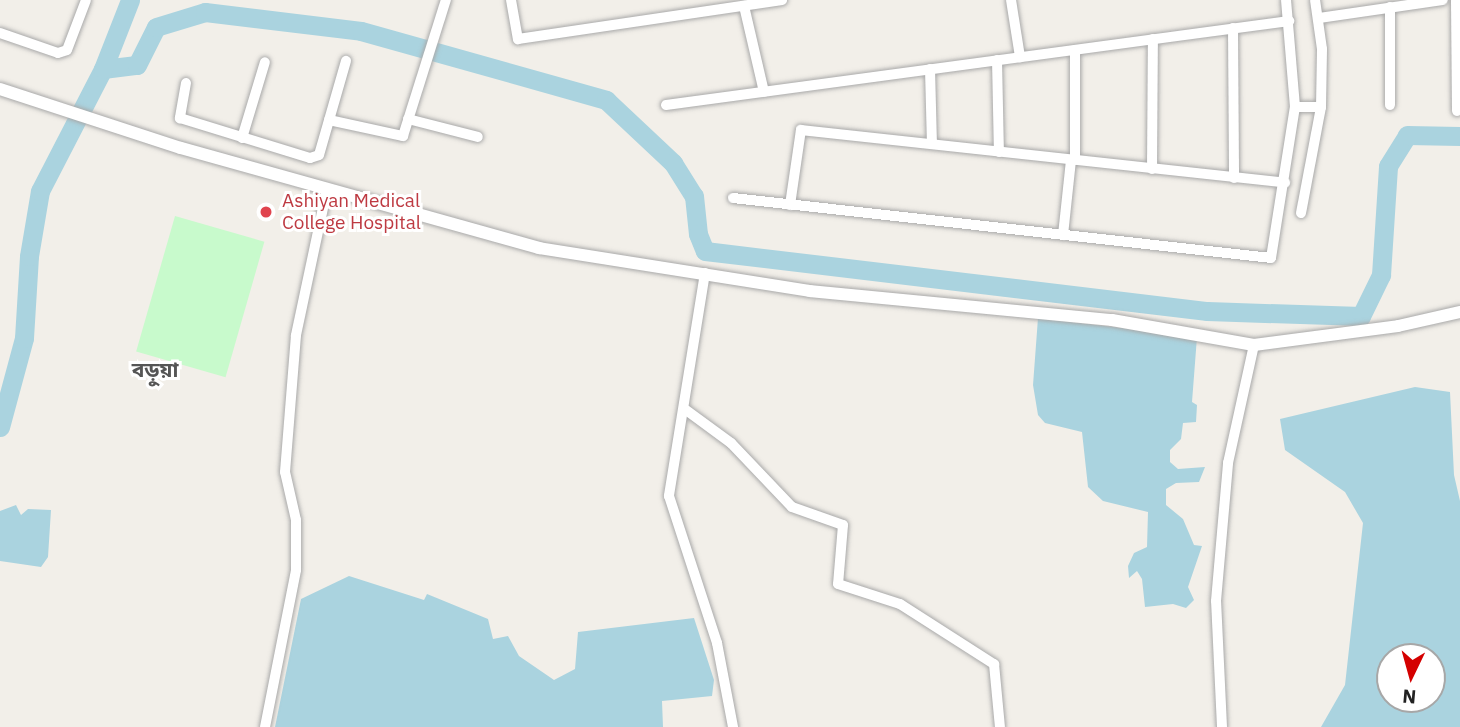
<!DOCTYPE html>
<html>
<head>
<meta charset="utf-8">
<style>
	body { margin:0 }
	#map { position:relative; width:1460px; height:727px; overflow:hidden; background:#f2efe9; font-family:"IBM Plex Sans","Noto Sans Bengali",sans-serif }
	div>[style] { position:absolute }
	.park>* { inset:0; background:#c8facc; transform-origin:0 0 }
	.water>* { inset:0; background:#aad3df }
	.river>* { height:19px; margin:-9.5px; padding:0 9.5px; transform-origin:9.5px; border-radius:9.5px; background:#aad3df }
	.roads { filter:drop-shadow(0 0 2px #a9a9a9) drop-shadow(0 0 2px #a9a9a9) }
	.minor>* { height:10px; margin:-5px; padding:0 5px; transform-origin:5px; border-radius:5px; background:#fff }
	.tertiary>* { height:12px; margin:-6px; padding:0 6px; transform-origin:6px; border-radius:6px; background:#fff }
	.dots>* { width:19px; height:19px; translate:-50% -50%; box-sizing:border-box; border:4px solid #fff; border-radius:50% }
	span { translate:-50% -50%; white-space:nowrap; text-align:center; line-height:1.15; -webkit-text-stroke:6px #fff; paint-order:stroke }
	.health-label { font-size:19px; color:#be3a42 }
	.left { translate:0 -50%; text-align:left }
	.neighbourhood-label { font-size:21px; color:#555; font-weight:700 }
	.north { position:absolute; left:1376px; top:643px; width:70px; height:70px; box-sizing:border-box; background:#fff; border:2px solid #a7a7a7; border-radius:50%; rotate:185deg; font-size:19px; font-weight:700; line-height:28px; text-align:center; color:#222 }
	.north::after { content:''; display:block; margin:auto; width:24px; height:32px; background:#d40000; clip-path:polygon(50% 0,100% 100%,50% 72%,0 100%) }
</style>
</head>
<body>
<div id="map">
	<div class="park">
		<i style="left:175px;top:216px;width:93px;height:141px;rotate:16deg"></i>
	</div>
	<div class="water">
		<i style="clip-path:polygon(1038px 318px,1197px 337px,1192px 402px,1197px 405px,1196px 422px,1183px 423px,1181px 439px,1170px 450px,1170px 462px,1178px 469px,1205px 467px,1199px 482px,1176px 483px,1166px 489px,1166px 505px,1183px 519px,1194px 545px,1202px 546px,1188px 587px,1194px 600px,1186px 608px,1173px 604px,1145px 607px,1142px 579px,1137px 571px,1129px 578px,1128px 566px,1134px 553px,1147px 547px,1148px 512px,1103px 501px,1088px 487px,1082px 432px,1045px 423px,1038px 415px,1033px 385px)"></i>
		<i style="clip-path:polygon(evenodd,1415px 387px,1450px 392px,1454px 475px,1460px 501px,1460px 727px,1321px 727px,1345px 685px,1363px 523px,1345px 492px,1285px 450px,1280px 419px,1415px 387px,1390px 657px,1432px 657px,1432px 699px,1390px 699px,1390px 657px)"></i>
		<i style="clip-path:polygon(16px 505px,21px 515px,28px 509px,51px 510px,48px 557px,41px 567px,0 561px,0 511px)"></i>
		<i style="clip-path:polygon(349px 576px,424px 600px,427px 594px,488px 619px,493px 639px,508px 636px,519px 656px,554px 680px,575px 669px,578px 632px,694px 618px,714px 680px,712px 696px,662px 701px,663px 727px,275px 727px,301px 599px)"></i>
	</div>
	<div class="river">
		<i style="left:103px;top:69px;width:34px;rotate:-7deg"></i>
		<i style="left:137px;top:65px;width:42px;rotate:-63.4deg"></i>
		<i style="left:156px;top:27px;width:51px;rotate:-17deg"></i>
		<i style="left:205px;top:12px;width:157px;rotate:6.9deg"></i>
		<i style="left:361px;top:31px;width:255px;rotate:15.7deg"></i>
		<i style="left:606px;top:100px;width:92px;rotate:43.2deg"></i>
		<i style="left:673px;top:163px;width:39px;rotate:58deg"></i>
		<i style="left:694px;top:196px;width:38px;rotate:84deg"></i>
		<i style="left:698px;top:234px;width:18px;rotate:68deg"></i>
		<i style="left:705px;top:251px;width:506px;rotate:6.82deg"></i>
		<i style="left:1207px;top:311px;width:154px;rotate:1.9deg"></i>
		<i style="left:1361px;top:316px;width:46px;rotate:-64deg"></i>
		<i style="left:1381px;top:275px;width:109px;rotate:-86.3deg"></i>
		<i style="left:1388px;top:166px;width:36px;rotate:-58deg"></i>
		<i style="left:1407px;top:135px;width:53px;rotate:1.1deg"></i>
		<i style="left:0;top:427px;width:92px;rotate:-74.9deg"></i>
		<i style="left:24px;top:338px;width:82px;rotate:-86.5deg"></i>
		<i style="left:29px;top:256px;width:66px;rotate:-80.4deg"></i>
		<i style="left:40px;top:191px;width:137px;rotate:-62.7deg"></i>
		<i style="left:103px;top:69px;width:74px;rotate:-68.6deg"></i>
	</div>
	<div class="roads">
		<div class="minor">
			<i style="left:511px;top:0;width:40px;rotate:80deg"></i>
			<i style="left:518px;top:39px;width:267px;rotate:-8.4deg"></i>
			<i style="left:1011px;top:0;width:58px;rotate:81deg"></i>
			<i style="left:1456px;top:0;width:111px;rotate:89.5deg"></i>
			<i style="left:744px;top:6px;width:88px;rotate:76.9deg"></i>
			<i style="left:1319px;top:18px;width:125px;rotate:-8.3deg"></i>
			<i style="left:1233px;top:28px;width:150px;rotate:89.6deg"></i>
			<i style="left:0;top:33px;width:61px;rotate:19deg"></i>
			<i style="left:58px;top:53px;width:9px;rotate:-18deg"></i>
			<i style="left:67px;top:50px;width:53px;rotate:-69.2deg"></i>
			<i style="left:1075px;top:50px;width:110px;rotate:90deg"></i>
			<i style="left:997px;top:60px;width:92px;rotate:88.8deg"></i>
			<i style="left:930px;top:69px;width:75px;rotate:88.5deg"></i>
			<i style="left:186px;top:83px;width:36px;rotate:100deg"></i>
			<i style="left:180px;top:118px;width:136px;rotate:17.1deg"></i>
			<i style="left:310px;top:158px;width:9px;rotate:-18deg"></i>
			<i style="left:319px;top:155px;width:98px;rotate:-74deg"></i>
			<i style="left:666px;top:105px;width:629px;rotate:-7.68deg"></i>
			<i style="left:1390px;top:105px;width:98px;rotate:-90deg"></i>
			<i style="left:1295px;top:107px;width:26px"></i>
			<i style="left:408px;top:119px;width:72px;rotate:14.4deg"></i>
			<i style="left:329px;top:120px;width:76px;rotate:12.2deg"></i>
			<i style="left:403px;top:136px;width:143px;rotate:-72.5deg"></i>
			<i style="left:242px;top:138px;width:79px;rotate:-73.2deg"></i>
			<i style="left:1152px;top:169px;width:130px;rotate:-89.6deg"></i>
			<i style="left:733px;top:198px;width:541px;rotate:6.36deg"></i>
			<i style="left:1271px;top:258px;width:153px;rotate:-81deg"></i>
			<i style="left:1295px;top:107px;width:107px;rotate:-94.8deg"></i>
			<i style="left:790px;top:205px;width:76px;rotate:-81.7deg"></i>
			<i style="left:801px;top:130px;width:487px;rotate:6.2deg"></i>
			<i style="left:1301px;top:213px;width:108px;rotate:-79.3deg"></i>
			<i style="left:1321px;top:107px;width:58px;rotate:-89deg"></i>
			<i style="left:1322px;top:49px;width:49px;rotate:-98.1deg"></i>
			<i style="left:1063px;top:235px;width:75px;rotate:-83.9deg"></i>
			<i style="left:705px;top:273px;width:226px;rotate:99.2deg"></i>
			<i style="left:669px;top:496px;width:155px;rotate:71.9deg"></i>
			<i style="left:717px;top:643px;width:86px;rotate:79.2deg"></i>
			<i style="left:686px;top:410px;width:56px;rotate:36.3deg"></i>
			<i style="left:731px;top:443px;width:88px;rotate:46.4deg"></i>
			<i style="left:792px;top:507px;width:54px;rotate:19.4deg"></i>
			<i style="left:843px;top:525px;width:59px;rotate:94.8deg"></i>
			<i style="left:838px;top:584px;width:65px;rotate:17.9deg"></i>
			<i style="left:900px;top:604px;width:112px;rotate:32.6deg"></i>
			<i style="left:994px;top:664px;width:63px;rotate:84.6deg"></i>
			<i style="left:265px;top:727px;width:160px;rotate:-78.8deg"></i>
			<i style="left:296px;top:570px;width:50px;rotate:-90deg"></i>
			<i style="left:296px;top:520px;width:49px;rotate:-102.9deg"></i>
			<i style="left:285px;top:472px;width:137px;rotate:-85.4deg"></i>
			<i style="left:296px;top:335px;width:149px;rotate:-78deg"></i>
			<i style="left:1222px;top:727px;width:126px;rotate:-92.7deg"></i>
			<i style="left:1216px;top:601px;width:139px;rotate:-85deg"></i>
			<i style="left:1228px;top:463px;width:121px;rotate:-77.6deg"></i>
		</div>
		<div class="tertiary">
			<i style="left:0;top:89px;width:190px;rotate:18.1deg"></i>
			<i style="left:181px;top:148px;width:372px;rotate:15.6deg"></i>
			<i style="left:539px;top:248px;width:274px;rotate:9deg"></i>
			<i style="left:810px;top:291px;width:303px;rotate:5.5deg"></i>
			<i style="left:1112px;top:320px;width:144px;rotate:10deg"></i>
			<i style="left:1254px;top:345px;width:145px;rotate:-7.5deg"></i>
			<i style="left:1398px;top:326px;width:64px;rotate:-12.7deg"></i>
		</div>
	</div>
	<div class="dots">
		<i style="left:266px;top:212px;background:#e0444e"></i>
	</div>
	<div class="health-label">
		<span class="left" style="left:282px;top:212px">Ashiyan Medical<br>College Hospital</span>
	</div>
	<div class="neighbourhood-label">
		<span style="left:155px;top:369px">বড়ুয়া</span>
	</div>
	<div class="north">N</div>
</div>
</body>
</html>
